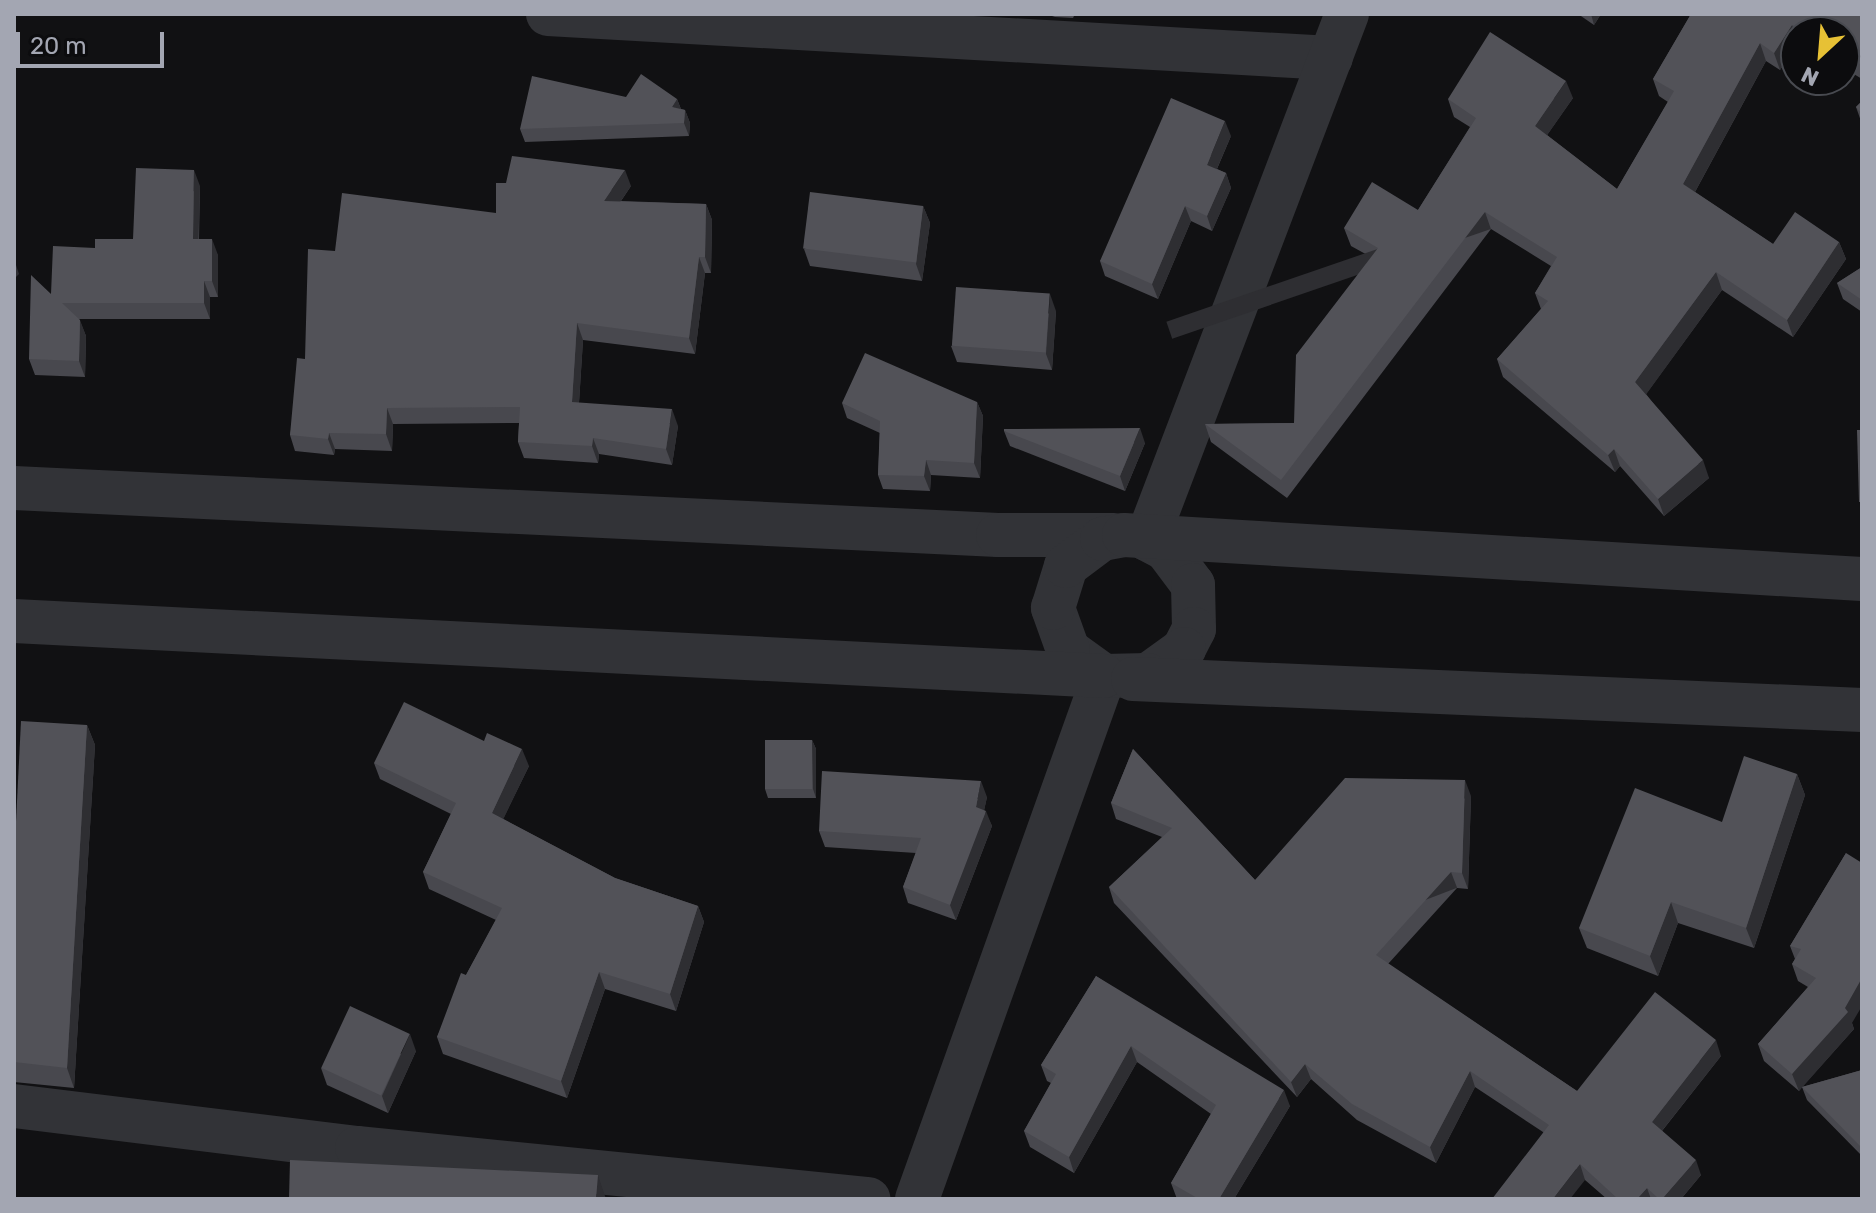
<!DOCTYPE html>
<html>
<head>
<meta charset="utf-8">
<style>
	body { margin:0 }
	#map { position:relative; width:1876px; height:1213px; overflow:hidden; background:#111113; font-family:Rubik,sans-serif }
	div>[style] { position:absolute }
	.minor>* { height:44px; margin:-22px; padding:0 22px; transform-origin:22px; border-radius:22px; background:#323337 }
	.tertiary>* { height:44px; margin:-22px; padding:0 22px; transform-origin:22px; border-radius:22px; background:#323337 }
	.wall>* { inset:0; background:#48484e }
	.shaded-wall>* { inset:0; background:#2e2e32; transform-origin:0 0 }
	.building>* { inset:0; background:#525258; transform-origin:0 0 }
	span { translate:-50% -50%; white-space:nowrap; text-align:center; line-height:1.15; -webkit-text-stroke:7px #0c0c0e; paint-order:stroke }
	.frame { position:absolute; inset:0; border:16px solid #a3a6b2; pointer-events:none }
	.north { position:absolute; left:1780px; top:16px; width:80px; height:80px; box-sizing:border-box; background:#0c0c0e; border:2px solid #484a50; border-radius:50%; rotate:206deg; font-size:22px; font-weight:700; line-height:32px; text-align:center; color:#a3a6b2 }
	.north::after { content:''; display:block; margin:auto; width:28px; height:36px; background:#e7c135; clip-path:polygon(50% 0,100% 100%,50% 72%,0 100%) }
	.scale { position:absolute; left:16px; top:32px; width:148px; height:36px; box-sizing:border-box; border:4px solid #a3a6b2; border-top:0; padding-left:10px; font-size:24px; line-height:28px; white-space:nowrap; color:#a3a6b2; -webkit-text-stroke:6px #0c0c0e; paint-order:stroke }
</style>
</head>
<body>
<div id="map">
	<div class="minor">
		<i style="left:548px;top:14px;width:784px;rotate:3.22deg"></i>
		<i style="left:1147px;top:539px;width:562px;rotate:-69.15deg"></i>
		<i style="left:14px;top:1106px;width:346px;rotate:7deg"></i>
		<i style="left:357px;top:1148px;width:514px;rotate:5.7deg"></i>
		<i style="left:917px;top:1199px;width:555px;rotate:-70.33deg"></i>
	</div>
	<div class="tertiary">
		<i style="left:14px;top:488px;width:985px;rotate:2.73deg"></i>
		<i style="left:998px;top:535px;width:116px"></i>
		<i style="left:1147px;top:539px;width:21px;rotate:28deg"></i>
		<i style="left:1166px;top:549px;width:45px;rotate:53.1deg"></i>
		<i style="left:1193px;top:585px;width:44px;rotate:88.7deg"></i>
		<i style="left:1194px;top:629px;width:22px;rotate:117deg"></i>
		<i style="left:1184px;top:649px;width:44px;rotate:144.2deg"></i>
		<i style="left:1148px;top:675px;width:44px;rotate:178.7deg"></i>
		<i style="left:1104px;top:676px;width:44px;rotate:-144.2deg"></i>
		<i style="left:1068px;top:650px;width:45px;rotate:-109.7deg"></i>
		<i style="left:1053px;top:608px;width:44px;rotate:-72.8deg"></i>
		<i style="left:1066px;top:566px;width:45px;rotate:-36.9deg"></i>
		<i style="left:1102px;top:539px;width:22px;rotate:-10deg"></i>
		<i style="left:1124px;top:535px;width:739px;rotate:3.41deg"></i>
		<i style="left:14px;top:621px;width:1091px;rotate:2.89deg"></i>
		<i style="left:1133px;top:679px;width:730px;rotate:2.43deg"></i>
	</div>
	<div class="wall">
		<i style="clip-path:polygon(1046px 14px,1075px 14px,1073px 18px,1055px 17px)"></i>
		<i style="clip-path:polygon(1578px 14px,1601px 14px,1594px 25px)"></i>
		<i style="clip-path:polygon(1691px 14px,1862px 14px,1862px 79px,1844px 68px,1844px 32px,1796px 32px,1796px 46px,1780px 70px,1766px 61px,1695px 192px,1773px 244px,1839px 242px,1846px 259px,1793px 337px,1722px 290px,1646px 394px,1709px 478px,1664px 516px,1620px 466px,1615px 472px,1503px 377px,1497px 359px,1541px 309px,1535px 293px,1551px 266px,1491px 229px,1287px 498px,1211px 442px,1205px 424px,1294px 423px,1371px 257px,1351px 246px,1344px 228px,1418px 210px,1470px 127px,1454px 117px,1448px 99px,1573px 98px,1547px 135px,1617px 189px,1668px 102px,1659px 96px,1653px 79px)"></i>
		<i style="clip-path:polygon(626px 97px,677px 99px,681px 109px,685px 110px,690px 123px,689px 136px,525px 142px,520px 129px)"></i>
		<i style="clip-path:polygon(1862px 101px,1862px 124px,1856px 107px)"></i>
		<i style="clip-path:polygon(1231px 136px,1217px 169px,1226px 173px,1231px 188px,1212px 231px,1191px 221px,1158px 299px,1105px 276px,1100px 261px)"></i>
		<i style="clip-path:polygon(200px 186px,199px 239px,218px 255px,218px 297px,210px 297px,210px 319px,79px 319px,86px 336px,85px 377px,35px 375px,29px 359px,51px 294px,133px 239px)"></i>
		<i style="clip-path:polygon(631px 186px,621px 201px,706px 204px,712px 220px,711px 273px,705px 273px,695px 354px,583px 340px,579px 403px,678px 426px,672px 465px,599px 454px,598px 463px,524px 458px,518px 442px,519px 423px,393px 424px,392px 451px,335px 449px,334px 455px,295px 451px,290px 435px,305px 359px,335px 251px,496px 213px)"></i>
		<i style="clip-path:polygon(923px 206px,930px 223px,922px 281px,810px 266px,804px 249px)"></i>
		<i style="clip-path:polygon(1862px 267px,1862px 312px,1843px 299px,1837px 283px)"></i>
		<i style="clip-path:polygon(1056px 311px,1052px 370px,957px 362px,951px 346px)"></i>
		<i style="clip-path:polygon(977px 402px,983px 416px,980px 478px,931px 475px,930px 491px,883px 489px,878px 475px,880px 433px,847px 418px,842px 403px)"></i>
		<i style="clip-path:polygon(1004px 431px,1145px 443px,1125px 491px,1010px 446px)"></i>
		<i style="clip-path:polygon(87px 725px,95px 745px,74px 1088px,14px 1082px,14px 862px)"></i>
		<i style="clip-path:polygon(812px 740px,816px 749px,816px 798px,768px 798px,765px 789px)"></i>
		<i style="clip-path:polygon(1133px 749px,1255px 880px,1471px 796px,1468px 889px,1457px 888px,1388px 964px,1577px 1091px,1721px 1056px,1662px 1131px,1701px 1175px,1681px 1199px,1607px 1199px,1585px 1180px,1543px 1132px,1475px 1087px,1436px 1163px,1357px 1120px,1311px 1079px,1297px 1097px,1114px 903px,1109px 887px,1162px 837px,1116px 819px,1111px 803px)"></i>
		<i style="clip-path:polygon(374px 763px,529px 766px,503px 819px,615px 878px,698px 906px,704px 922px,676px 1011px,605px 989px,567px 1098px,443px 1054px,437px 1037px,466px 975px,496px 920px,429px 889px,423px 872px,451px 814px,380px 779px)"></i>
		<i style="clip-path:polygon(1797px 774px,1805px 795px,1754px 948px,1678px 923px,1658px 976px,1587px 948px,1579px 928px,1722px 822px)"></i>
		<i style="clip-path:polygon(987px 797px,984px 810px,992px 826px,956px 920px,908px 903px,903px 887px,916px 853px,825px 847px,819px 831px)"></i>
		<i style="clip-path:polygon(1846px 853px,1852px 1023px,1854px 1029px,1802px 1087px,1862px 1070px,1862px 1156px,1807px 1100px,1802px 1087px,1799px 1091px,1764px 1061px,1758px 1044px,1808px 987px,1798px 981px,1792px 964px,1795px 959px,1790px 946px)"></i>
		<i style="clip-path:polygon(1096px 976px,1290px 1106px,1234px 1199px,1177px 1199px,1171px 1183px,1211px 1114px,1137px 1062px,1074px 1173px,1030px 1147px,1024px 1131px,1051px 1083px,1047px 1081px,1041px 1065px)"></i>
		<i style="clip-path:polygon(416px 1051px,388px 1113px,327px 1085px,321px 1068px)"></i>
	</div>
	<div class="shaded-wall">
		<i style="clip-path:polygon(1591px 14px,1601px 14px,1594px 25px)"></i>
		<i style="clip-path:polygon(1792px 25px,1796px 36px,1796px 46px,1780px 70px,1774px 53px)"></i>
		<i style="clip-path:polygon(1760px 43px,1766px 61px,1690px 201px,1683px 184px)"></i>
		<i style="clip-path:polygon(1566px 81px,1573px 98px,1541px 144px,1535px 126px)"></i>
		<i style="clip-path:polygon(677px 99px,682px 112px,672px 107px)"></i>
		<i style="clip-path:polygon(685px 110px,690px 123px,689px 136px,684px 123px)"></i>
		<i style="clip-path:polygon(1225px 121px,1231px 136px,1212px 180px,1207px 165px)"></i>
		<i style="clip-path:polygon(194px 170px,200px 186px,198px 255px,193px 239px)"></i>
		<i style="clip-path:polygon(625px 170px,631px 186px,610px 217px,604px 201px)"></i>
		<i style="clip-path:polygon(1226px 173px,1231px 188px,1212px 231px,1207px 216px)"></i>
		<i style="clip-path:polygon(706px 204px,712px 220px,711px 273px,705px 257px)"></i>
		<i style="clip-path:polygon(923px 206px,930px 223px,922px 281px,916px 264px)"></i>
		<i style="clip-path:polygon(1185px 206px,1191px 221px,1158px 299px,1152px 284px)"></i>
		<i style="left:1485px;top:212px;width:18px;height:337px;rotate:71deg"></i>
		<i style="clip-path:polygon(212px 239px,218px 255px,218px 297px,212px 281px)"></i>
		<i style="clip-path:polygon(1839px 242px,1846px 259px,1793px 337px,1787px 320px)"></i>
		<i style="clip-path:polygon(699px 257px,705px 273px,695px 354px,689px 338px)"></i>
		<i style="clip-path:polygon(16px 265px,19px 274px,14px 279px,14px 267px)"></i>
		<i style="clip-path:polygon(1716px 272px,1722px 290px,1642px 400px,1635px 382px)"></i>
		<i style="clip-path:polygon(204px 281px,210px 297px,210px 319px,204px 303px)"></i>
		<i style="clip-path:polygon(1050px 294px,1056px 311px,1052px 370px,1046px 354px)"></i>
		<i style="clip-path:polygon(80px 320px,86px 336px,85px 377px,79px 361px)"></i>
		<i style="clip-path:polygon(577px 323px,583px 340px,578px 418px,572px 402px)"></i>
		<i style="clip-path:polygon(977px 402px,983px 416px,980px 478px,974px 463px)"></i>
		<i style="clip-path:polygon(387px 408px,393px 424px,392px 451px,386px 434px)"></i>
		<i style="clip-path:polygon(672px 409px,678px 426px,672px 465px,666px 449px)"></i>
		<i style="clip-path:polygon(1140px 428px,1145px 443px,1125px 491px,1120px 476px)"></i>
		<i style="clip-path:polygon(329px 433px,335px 449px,334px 455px,328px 439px)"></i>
		<i style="clip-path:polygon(593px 438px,599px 454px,598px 463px,592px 446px)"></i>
		<i style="clip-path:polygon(1614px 449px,1620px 466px,1615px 472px,1608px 455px)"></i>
		<i style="clip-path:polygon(926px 460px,931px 475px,930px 491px,924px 476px)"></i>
		<i style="clip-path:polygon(1703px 460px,1709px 478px,1664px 516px,1658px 499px)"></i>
		<i style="clip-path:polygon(87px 725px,95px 745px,74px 1088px,67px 1068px)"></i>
		<i style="clip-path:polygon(812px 740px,816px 749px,816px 798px,813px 789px)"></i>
		<i style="clip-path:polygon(522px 749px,529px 766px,498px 830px,492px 813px)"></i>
		<i style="clip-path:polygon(1797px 774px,1805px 795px,1754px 948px,1746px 928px)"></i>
		<i style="clip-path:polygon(1465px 780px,1471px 796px,1468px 889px,1462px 873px)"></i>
		<i style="clip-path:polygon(981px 781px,987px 797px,982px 821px,986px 811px,992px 826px,956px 920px,950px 905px,976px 807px)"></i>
		<i style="left:1451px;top:872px;width:17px;height:112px;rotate:69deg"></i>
		<i style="clip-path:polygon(1671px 902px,1678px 923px,1658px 976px,1650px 956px)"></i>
		<i style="clip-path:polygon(698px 906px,704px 922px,676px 1011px,670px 994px)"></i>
		<i style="clip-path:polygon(599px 972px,605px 989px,567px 1098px,561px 1081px)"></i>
		<i style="clip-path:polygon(1862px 978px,1862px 1006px,1852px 1023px,1854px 1029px,1799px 1091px,1792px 1074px)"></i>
		<i style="clip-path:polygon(410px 1034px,416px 1051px,388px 1113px,382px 1096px)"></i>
		<i style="clip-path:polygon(1716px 1040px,1721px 1056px,1657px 1137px,1652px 1122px)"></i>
		<i style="clip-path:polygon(1131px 1046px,1137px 1062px,1074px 1173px,1069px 1157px)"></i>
		<i style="clip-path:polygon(1305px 1064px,1311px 1079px,1297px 1097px,1291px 1082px)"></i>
		<i style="clip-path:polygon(1470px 1071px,1475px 1087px,1436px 1163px,1430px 1147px)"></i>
		<i style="clip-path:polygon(1284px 1090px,1290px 1106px,1234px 1199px,1219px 1199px)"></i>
		<i style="clip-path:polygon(1696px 1160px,1701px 1175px,1681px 1199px,1662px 1199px)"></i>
		<i style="clip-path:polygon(1580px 1164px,1585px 1180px,1570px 1199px,1553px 1199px)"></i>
		<i style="clip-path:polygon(598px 1175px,606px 1199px,596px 1199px)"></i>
		<i style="clip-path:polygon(1647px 1188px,1651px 1199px,1637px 1199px)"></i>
	</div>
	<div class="building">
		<i style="clip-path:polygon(1691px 14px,1862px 14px,1862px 65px,1844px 55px,1844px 32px,1805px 32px,1792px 25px,1774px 53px,1760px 43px,1683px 184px,1773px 244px,1795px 212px,1839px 242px,1787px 320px,1716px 272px,1635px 382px,1703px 460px,1658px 499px,1614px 449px,1608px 455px,1497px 359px,1548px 301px,1535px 293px,1557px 257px,1485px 212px,1281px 480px,1205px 424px,1294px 423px,1296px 355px,1378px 248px,1344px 228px,1372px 182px,1418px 210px,1476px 118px,1448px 99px,1490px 32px,1566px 81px,1535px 126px,1617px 189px,1674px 91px,1653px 79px)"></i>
		<i style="clip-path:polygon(641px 74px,677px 99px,672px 107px,685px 110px,684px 123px,520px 129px,532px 76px,626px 97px)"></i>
		<i style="clip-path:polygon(1171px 98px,1225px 121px,1207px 165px,1226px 173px,1207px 216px,1185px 206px,1152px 284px,1100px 261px)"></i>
		<i style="clip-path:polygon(1862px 101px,1862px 114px,1856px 107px)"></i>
		<i style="clip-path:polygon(512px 156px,625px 170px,604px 201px,706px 204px,705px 257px,699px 257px,689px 338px,577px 323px,572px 402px,672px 409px,666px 449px,593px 438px,592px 446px,518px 442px,520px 407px,387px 408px,386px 434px,329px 433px,328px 439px,290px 435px,297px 358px,305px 359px,308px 249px,335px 251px,342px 193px,496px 213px,496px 183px,506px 183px)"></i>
		<i style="clip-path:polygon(136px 168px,194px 170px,193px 239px,212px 239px,212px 281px,204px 281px,204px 303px,62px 303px,80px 320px,79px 361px,29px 359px,31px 275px,51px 294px,53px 246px,95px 248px,95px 239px,133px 239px)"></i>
		<i style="left:810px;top:192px;width:114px;height:57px;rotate:7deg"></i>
		<i style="clip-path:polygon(1862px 267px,1862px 300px,1837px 283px)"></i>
		<i style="left:956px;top:287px;width:94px;height:59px;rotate:4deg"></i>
		<i style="clip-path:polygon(865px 353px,977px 402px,974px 463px,926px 460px,924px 476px,878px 475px,880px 421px,842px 403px)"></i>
		<i style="clip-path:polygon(1140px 428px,1120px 476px,1004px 431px,1004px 429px)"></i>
		<i style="clip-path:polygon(1857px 430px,1862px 430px,1862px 502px,1859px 502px)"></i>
		<i style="clip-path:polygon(404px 702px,484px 741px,487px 733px,522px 749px,492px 813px,615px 878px,698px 906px,670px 994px,599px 972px,561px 1081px,437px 1037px,461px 973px,466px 975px,502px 908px,423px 872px,456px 803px,374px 763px)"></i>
		<i style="clip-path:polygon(21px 721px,87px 725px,67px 1068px,14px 1062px,14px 862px)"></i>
		<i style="left:765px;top:740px;width:47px;height:49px"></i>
		<i style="clip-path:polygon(1133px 749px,1255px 880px,1345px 778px,1465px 780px,1462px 873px,1451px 872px,1376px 955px,1577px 1091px,1655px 992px,1716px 1040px,1652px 1122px,1696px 1160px,1662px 1199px,1659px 1199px,1647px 1188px,1637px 1199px,1618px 1199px,1580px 1164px,1553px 1199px,1492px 1199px,1549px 1125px,1470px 1071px,1430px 1147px,1352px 1104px,1305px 1064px,1291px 1082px,1109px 887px,1172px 828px,1111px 803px)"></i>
		<i style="clip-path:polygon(1744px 756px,1797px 774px,1746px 928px,1671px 902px,1650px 956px,1579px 928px,1635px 788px,1722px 822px)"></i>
		<i style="clip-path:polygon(822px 771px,981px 781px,976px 807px,986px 811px,950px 905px,903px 887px,921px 838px,819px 831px)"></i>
		<i style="clip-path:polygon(1846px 853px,1862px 863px,1862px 978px,1845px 1008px,1848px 1012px,1792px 1074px,1758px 1044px,1816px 978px,1792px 964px,1801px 949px,1790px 946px)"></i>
		<i style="clip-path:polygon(1096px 976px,1284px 1090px,1219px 1199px,1199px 1199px,1171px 1183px,1216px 1105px,1131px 1046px,1069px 1157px,1024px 1131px,1056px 1074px,1041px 1065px)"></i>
		<i style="left:350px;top:1006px;width:66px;height:68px;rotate:25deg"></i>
		<i style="clip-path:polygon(1862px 1070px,1862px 1148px,1802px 1087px)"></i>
		<i style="clip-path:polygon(290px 1160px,598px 1175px,596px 1199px,289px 1199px)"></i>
	</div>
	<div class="frame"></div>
	<div class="north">N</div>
	<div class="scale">20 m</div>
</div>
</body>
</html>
